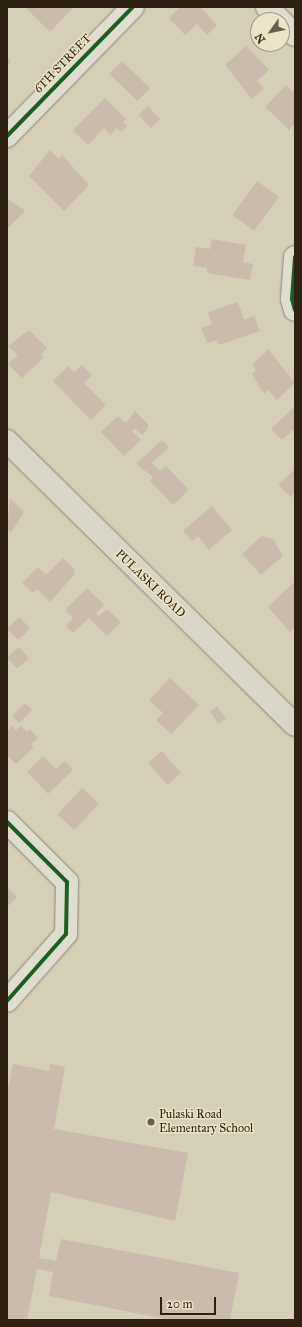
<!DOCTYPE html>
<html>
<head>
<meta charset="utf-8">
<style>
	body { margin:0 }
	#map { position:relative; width:302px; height:1327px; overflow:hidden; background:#d6cfb7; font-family:"IM FELL Great Primer",serif }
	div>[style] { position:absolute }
	.building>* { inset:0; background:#cabbad; transform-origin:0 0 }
	.roads { filter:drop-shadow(0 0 1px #8c8677) drop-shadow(0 0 1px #8c8677) }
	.minor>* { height:22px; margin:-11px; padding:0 11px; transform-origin:11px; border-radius:11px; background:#dfdcd0 }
	.major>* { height:22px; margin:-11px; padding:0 11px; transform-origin:11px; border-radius:11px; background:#d9d6c8 }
	.cycleway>* { height:4px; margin:-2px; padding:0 2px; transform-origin:2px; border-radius:2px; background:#1b5e20 }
	.dots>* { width:11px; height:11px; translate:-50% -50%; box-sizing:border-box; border:2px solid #ede4c8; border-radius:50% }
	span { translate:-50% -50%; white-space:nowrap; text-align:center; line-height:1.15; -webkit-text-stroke:3px #ede4c8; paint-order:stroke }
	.street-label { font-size:12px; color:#2e2112 }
	.poi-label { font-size:12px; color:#2e2112 }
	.left { translate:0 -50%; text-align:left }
	.frame { position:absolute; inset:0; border:8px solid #2e2112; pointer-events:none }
	.north { position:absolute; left:250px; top:12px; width:40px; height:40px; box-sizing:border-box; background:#ede4c8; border:1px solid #a1967f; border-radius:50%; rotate:237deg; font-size:11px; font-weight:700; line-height:16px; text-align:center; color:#2e2112 }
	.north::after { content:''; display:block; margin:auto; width:14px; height:18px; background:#695e4c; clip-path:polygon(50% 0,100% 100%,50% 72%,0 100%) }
	.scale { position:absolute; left:160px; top:1297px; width:56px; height:18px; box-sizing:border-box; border:2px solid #2e2112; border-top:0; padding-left:5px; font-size:12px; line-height:14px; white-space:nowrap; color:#2e2112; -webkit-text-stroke:3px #ede4c8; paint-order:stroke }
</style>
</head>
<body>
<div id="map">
	<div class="building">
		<i style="clip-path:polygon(25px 7px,70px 7px,72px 9px,50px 32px)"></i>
		<i style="clip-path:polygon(180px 7px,200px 7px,217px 25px,207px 35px,197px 24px,185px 35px,169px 18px)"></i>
		<i style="clip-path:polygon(246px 46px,269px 70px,257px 81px,264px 88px,252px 99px,225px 65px)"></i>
		<i style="clip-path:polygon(7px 57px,11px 62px,7px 65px)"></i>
		<i style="left:122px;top:61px;width:39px;height:18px;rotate:44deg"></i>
		<i style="clip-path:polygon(286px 85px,295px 94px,295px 123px,289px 130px,265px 107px)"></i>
		<i style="clip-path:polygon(105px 98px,126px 119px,123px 123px,127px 126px,121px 132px,117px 128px,110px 135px,104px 128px,88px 145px,73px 130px)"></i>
		<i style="left:148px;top:106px;width:18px;height:13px;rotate:47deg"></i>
		<i style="clip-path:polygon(50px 150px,59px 159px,62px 155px,89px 185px,64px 211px,29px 176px)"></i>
		<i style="left:257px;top:181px;width:27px;height:42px;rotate:36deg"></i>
		<i style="clip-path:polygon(7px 198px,25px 211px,7px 229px)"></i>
		<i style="clip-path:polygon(212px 239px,246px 245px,243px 262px,253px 264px,250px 280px,207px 273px,207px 268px,193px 266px,196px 247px,210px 249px)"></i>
		<i style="clip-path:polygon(238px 302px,244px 320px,254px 316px,260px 331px,219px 345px,217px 340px,207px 343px,201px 328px,212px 324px,208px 312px)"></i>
		<i style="clip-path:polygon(29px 330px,47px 348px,41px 354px,44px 357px,22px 378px,8px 364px,18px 355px,8px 346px)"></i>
		<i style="clip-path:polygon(268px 349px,295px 383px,277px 400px,268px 390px,264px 394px,252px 374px,256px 370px,252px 365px)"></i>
		<i style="clip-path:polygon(82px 365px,92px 375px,84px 383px,106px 405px,91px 420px,53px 381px,68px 366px,74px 372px)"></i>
		<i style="clip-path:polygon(295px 406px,295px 432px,293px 430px,282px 440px,271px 429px)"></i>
		<i style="clip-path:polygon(135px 411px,148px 424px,147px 430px,142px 435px,135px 429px,132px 431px,141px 440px,124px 456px,101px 432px,118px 416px,126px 423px)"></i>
		<i style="clip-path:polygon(162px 440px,169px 447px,152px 463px,160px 471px,166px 466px,189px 490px,173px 505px,150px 481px,153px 477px,136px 464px)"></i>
		<i style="clip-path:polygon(295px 469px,295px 493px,291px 497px,278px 485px)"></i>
		<i style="clip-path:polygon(10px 498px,24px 512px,11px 533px,7px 529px)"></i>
		<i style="clip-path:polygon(212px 506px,232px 530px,209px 550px,198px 536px,192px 541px,183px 531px)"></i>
		<i style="clip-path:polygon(262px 536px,273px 539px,283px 556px,261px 575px,242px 554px)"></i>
		<i style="clip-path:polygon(63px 558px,75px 570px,74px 575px,50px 602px,37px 589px,33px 593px,22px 583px,38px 567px,46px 575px)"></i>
		<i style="clip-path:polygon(294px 582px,295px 627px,290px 632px,268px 607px)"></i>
		<i style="clip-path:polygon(87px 588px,104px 605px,96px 613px,99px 616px,107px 609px,121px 622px,107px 636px,89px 618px,73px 633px,66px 626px,73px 618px,65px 610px)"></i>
		<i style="left:19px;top:617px;width:16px;height:17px;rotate:45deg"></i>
		<i style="left:19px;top:647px;width:15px;height:16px;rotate:48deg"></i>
		<i style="clip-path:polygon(170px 678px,199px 705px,171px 734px,156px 720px,163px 713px,149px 700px)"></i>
		<i style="left:25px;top:703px;width:10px;height:18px;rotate:45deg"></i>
		<i style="left:217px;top:706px;width:15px;height:9px;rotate:53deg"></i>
		<i style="clip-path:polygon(13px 726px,16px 730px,21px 726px,27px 732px,30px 729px,38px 738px,31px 744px,34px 747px,16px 764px,7px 755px,7px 731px)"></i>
		<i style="left:162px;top:751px;width:29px;height:18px;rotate:49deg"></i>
		<i style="clip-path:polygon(43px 756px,56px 769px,65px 761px,73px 770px,48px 794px,27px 772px)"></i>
		<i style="left:82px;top:788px;width:23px;height:36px;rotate:43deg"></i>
		<i style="clip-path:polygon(7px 887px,17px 897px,7px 907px)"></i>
		<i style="clip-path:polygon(13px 1064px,49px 1071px,50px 1064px,65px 1067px,54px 1129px,188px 1153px,175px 1221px,51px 1192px,39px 1258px,56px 1261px,61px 1239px,239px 1273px,230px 1320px,171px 1320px,49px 1296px,53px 1272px,37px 1269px,27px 1320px,7px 1320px,7px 1093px)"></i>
	</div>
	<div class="roads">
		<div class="minor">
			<i style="left:267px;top:7px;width:18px;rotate:45deg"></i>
			<i style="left:282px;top:22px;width:18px;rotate:45deg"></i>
			<i style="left:7px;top:136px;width:180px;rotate:-45.7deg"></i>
			<i style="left:295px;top:257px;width:42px;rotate:94.1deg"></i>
			<i style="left:292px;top:299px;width:11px;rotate:75deg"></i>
			<i style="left:7px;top:822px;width:85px;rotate:45deg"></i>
			<i style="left:67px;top:882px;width:52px;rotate:91.1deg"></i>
			<i style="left:66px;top:934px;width:89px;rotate:131.4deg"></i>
		</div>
		<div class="major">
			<i style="left:7px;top:441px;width:404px;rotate:44.6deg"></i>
		</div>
	</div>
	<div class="cycleway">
		<i style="left:7px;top:136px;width:180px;rotate:-45.7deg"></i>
		<i style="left:295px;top:257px;width:42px;rotate:94.1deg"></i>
		<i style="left:292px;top:299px;width:11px;rotate:75deg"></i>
		<i style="left:7px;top:822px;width:85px;rotate:45deg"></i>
		<i style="left:67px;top:882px;width:52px;rotate:91.1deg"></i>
		<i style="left:66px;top:934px;width:89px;rotate:131.4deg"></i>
	</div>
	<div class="dots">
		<i style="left:151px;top:1122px;background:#695e4c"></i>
	</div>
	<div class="street-label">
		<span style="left:63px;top:64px;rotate:-46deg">6TH STREET</span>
		<span style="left:150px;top:584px;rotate:44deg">PULASKI ROAD</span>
	</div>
	<div class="poi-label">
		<span class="left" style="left:159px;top:1122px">Pulaski Road<br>Elementary School</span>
	</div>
	<div class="frame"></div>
	<div class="north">N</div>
	<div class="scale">20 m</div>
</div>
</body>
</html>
